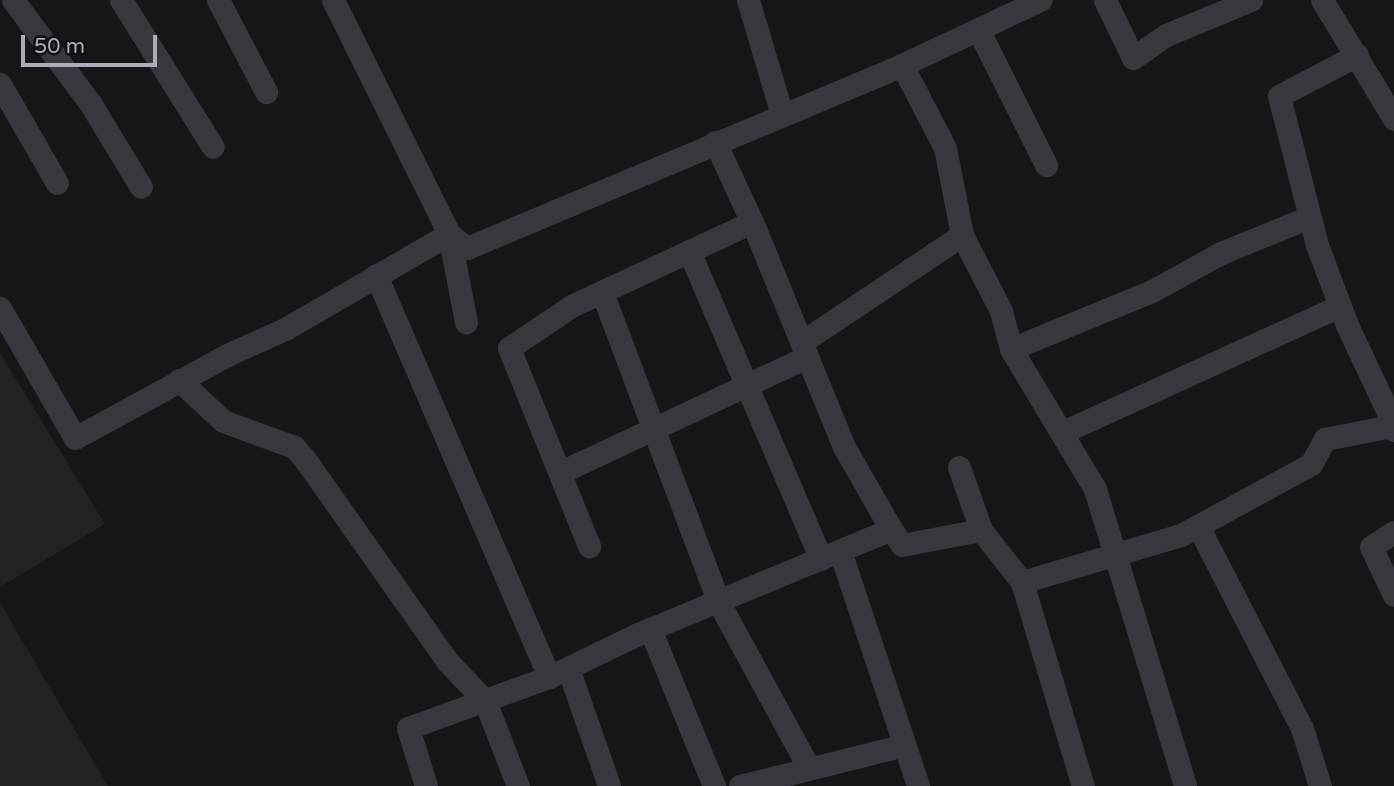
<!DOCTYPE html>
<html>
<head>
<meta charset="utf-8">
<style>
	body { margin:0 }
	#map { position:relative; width:1394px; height:786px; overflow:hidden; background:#161618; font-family:"Varela Round",sans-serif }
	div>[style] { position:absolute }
	.built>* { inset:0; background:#222225 }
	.minor>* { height:23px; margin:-11.5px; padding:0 11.5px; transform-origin:11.5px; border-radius:11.5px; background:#37383d }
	span { translate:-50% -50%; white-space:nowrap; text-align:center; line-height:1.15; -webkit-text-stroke:5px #111113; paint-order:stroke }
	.scale { position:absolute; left:21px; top:35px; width:136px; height:32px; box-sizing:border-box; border:4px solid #a8adb8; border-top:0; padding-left:9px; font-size:21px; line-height:24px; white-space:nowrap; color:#a8adb8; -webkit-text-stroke:5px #111113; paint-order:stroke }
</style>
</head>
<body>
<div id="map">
	<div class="built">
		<i style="clip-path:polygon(0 353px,105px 524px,0 587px)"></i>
		<i style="clip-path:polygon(0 603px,108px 786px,0 786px)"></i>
	</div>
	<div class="minor">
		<i style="left:13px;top:0;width:129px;rotate:53.2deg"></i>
		<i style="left:90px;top:103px;width:98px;rotate:58.7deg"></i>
		<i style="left:121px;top:0;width:173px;rotate:58deg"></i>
		<i style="left:218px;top:0;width:104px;rotate:62.4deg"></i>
		<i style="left:333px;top:0;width:261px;rotate:63.6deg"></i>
		<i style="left:449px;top:234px;width:90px;rotate:79.1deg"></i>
		<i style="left:748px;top:0;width:120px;rotate:73.5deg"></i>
		<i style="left:1105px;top:0;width:64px;rotate:64.2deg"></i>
		<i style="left:1133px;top:58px;width:40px;rotate:-34.9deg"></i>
		<i style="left:1166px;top:35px;width:92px;rotate:-22.4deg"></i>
		<i style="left:1322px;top:0;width:139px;rotate:58.8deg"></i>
		<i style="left:979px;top:31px;width:150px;rotate:63.4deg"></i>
		<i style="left:1357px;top:55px;width:88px;rotate:152.3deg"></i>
		<i style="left:1279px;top:96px;width:154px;rotate:75.7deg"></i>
		<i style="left:1317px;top:245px;width:85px;rotate:69.4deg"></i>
		<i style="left:1347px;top:325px;width:110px;rotate:64.8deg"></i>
		<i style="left:902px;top:65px;width:93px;rotate:62.6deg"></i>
		<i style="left:945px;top:148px;width:89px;rotate:78.9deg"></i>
		<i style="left:962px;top:235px;width:85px;rotate:62.8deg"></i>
		<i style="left:1001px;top:311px;width:39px;rotate:75deg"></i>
		<i style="left:1011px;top:349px;width:163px;rotate:59deg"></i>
		<i style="left:1095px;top:489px;width:310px;rotate:73.1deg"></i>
		<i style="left:0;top:84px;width:114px;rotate:60.1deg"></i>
		<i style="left:715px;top:142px;width:88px;rotate:65.2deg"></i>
		<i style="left:689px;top:251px;width:335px;rotate:66.8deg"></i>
		<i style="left:376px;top:275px;width:438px;rotate:66.7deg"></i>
		<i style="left:602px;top:292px;width:332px;rotate:69.4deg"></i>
		<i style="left:719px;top:603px;width:188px;rotate:61.4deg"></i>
		<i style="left:0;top:308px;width:150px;rotate:60deg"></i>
		<i style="left:75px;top:438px;width:173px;rotate:-28.6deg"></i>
		<i style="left:227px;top:355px;width:64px;rotate:-24.1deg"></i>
		<i style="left:285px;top:329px;width:190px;rotate:-30.1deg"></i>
		<i style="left:449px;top:234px;width:23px;rotate:38deg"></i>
		<i style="left:467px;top:248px;width:472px;rotate:-22.8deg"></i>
		<i style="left:902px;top:65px;width:153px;rotate:-25.2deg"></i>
		<i style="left:802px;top:342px;width:192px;rotate:-33.8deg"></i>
		<i style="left:1011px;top:349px;width:152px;rotate:-22.4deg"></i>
		<i style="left:1152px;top:291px;width:79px;rotate:-28.8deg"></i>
		<i style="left:1221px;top:253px;width:95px;rotate:-22.2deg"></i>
		<i style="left:179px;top:380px;width:60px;rotate:43deg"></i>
		<i style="left:223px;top:421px;width:76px;rotate:20.1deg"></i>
		<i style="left:294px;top:447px;width:15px;rotate:48deg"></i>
		<i style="left:304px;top:458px;width:250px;rotate:54.8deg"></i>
		<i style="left:448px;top:662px;width:54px;rotate:46.5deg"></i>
		<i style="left:485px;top:701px;width:91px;rotate:68.8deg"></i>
		<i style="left:1063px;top:432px;width:303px;rotate:-24.5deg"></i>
		<i style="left:959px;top:467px;width:67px;rotate:70.8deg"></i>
		<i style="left:981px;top:530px;width:66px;rotate:51.7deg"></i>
		<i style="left:1022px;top:582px;width:166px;rotate:-16.5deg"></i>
		<i style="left:1181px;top:535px;width:148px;rotate:-28.6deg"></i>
		<i style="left:1311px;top:464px;width:29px;rotate:-61deg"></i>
		<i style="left:1325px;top:439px;width:67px;rotate:-11.1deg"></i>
		<i style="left:1391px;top:426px;width:5px;rotate:53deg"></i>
		<i style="left:561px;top:472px;width:272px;rotate:-25.1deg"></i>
		<i style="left:1198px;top:526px;width:227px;rotate:62.8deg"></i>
		<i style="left:1302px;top:728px;width:61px;rotate:72.8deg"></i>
		<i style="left:891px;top:529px;width:19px;rotate:55deg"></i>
		<i style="left:902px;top:545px;width:80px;rotate:-10.8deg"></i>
		<i style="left:1394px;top:532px;width:27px;rotate:147deg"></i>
		<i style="left:1371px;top:547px;width:53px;rotate:64.4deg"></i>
		<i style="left:840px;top:551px;width:248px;rotate:71.6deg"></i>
		<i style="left:1022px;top:582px;width:213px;rotate:73.4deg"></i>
		<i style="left:650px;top:629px;width:170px;rotate:67.8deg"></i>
		<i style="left:568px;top:668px;width:125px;rotate:70.8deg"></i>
		<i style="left:426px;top:786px;width:61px;rotate:-107.2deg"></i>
		<i style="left:408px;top:728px;width:150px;rotate:-19.9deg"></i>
		<i style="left:549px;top:677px;width:99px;rotate:-25.8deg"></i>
		<i style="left:638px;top:634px;width:274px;rotate:-22.5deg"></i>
		<i style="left:891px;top:529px;width:95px;rotate:-119.8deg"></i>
		<i style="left:844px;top:447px;width:243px;rotate:-112.2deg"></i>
		<i style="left:752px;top:222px;width:197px;rotate:155.1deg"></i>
		<i style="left:573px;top:305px;width:77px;rotate:146.1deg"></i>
		<i style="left:509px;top:348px;width:214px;rotate:68deg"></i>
		<i style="left:740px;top:786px;width:169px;rotate:-14deg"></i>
	</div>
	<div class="scale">50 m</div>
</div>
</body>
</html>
